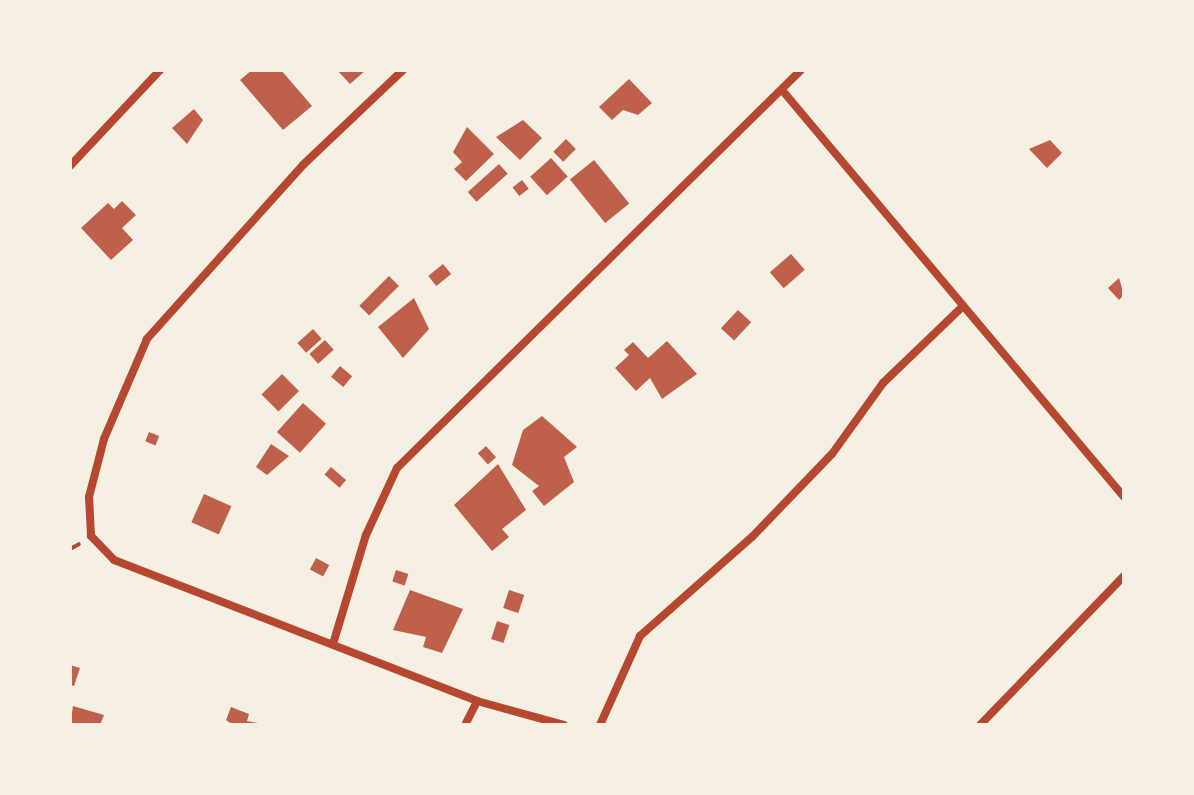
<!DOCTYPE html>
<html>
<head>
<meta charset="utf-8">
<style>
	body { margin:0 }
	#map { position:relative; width:1194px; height:795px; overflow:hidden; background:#f6efe4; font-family:Arial,sans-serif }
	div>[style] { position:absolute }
	.building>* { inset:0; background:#bf614a; transform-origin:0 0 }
	.path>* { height:4px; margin:-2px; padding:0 2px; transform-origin:2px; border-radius:2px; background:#b5482f }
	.minor>* { height:8px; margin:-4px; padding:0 4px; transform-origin:4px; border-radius:4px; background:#b5482f }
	span { translate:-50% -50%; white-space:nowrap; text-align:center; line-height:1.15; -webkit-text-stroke:8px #f6efe4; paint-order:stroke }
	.frame { position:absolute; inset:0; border:72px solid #f6efe4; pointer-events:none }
</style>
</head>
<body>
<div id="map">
	<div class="building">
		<i style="clip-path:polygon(252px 70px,281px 70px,312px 106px,283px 130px,240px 80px)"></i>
		<i style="clip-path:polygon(337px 70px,366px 70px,350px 84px)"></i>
		<i style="clip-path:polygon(629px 79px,652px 103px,638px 115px,623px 110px,612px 120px,599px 107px)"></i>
		<i style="clip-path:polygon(194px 109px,203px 120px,187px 144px,172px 128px)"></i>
		<i style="clip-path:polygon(523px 120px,542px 138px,520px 160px,496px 137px)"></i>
		<i style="clip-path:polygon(467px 127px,494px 154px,466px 181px,454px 169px,462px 162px,453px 152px)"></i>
		<i style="left:566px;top:139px;width:14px;height:18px;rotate:45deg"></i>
		<i style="clip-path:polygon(1050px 140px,1062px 153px,1047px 168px,1029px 149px)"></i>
		<i style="left:551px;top:158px;width:25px;height:28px;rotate:48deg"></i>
		<i style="left:594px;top:160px;width:56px;height:31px;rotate:51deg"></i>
		<i style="left:499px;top:164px;width:13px;height:42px;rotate:48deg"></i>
		<i style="left:522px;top:180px;width:11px;height:12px;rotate:52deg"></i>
		<i style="clip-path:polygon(122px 201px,136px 215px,122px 228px,133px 240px,111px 260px,81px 228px,108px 203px,114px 209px)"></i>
		<i style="left:791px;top:254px;width:21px;height:28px;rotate:49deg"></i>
		<i style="left:443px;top:264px;width:13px;height:19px;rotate:51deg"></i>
		<i style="left:389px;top:276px;width:14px;height:42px;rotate:45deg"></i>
		<i style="clip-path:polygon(1119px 278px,1124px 295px,1119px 300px,1108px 288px)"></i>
		<i style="clip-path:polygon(414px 298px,429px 329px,403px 358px,378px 327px)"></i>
		<i style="left:738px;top:310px;width:18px;height:25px;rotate:43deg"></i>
		<i style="left:313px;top:329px;width:13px;height:21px;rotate:48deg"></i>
		<i style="left:325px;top:340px;width:13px;height:21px;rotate:48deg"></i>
		<i style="clip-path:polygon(667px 341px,697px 374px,662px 399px,650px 378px,636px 391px,615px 368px,629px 355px,624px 350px,633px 342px,648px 358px)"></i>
		<i style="left:340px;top:366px;width:16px;height:14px;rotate:40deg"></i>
		<i style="left:282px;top:374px;width:24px;height:29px;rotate:45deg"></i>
		<i style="left:303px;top:403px;width:31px;height:39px;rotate:42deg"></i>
		<i style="clip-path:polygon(542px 416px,577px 447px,564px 457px,574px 482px,544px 506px,532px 491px,539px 486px,512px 465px,523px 430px)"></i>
		<i style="left:149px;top:432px;width:11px;height:10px;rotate:22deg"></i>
		<i style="clip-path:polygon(271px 444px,289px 456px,267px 475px,256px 467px)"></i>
		<i style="left:486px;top:446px;width:15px;height:11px;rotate:48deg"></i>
		<i style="clip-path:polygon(498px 464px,526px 510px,502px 529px,509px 537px,492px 551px,454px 505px)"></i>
		<i style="left:331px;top:467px;width:20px;height:10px;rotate:41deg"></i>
		<i style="left:204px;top:494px;width:30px;height:31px;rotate:24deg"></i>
		<i style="left:316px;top:558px;width:15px;height:13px;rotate:28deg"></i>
		<i style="left:396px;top:570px;width:13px;height:12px;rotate:18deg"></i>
		<i style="clip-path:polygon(410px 590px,463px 609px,442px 653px,423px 647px,426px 637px,393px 630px)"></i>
		<i style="left:509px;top:590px;width:16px;height:19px;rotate:18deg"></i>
		<i style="left:497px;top:621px;width:13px;height:19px;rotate:18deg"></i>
		<i style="clip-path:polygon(70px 665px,80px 668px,74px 686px,70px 685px)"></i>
		<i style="clip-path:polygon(73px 706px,104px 715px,100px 725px,70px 725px)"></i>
		<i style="clip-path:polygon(231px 707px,249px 714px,247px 721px,268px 725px,233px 725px,226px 720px)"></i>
	</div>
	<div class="path">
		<i style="left:70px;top:549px;width:10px;rotate:-29deg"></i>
	</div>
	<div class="minor">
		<i style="left:403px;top:70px;width:138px;rotate:136.5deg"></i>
		<i style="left:303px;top:165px;width:234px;rotate:131.9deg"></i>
		<i style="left:147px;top:339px;width:109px;rotate:113.3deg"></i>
		<i style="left:104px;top:439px;width:60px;rotate:104.5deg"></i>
		<i style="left:89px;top:497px;width:39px;rotate:87deg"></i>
		<i style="left:91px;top:536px;width:33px;rotate:46deg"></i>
		<i style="left:114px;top:560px;width:389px;rotate:21.2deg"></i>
		<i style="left:477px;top:701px;width:90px;rotate:15.4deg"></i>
		<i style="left:782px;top:90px;width:532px;rotate:49.96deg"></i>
		<i style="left:70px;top:166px;width:132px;rotate:-46.8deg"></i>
		<i style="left:333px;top:644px;width:114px;rotate:-73.2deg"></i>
		<i style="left:366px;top:535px;width:74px;rotate:-65.2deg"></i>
		<i style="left:397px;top:468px;width:567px;rotate:-44.57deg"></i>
		<i style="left:465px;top:725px;width:27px;rotate:-63deg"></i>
		<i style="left:600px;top:725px;width:98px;rotate:-65.8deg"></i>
		<i style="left:640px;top:636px;width:149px;rotate:-41.5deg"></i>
		<i style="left:752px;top:537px;width:115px;rotate:-46.1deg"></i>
		<i style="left:832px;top:454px;width:87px;rotate:-54.3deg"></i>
		<i style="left:883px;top:383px;width:107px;rotate:-43.9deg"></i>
		<i style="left:980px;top:725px;width:207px;rotate:-46deg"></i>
	</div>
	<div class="frame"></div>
</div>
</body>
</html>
